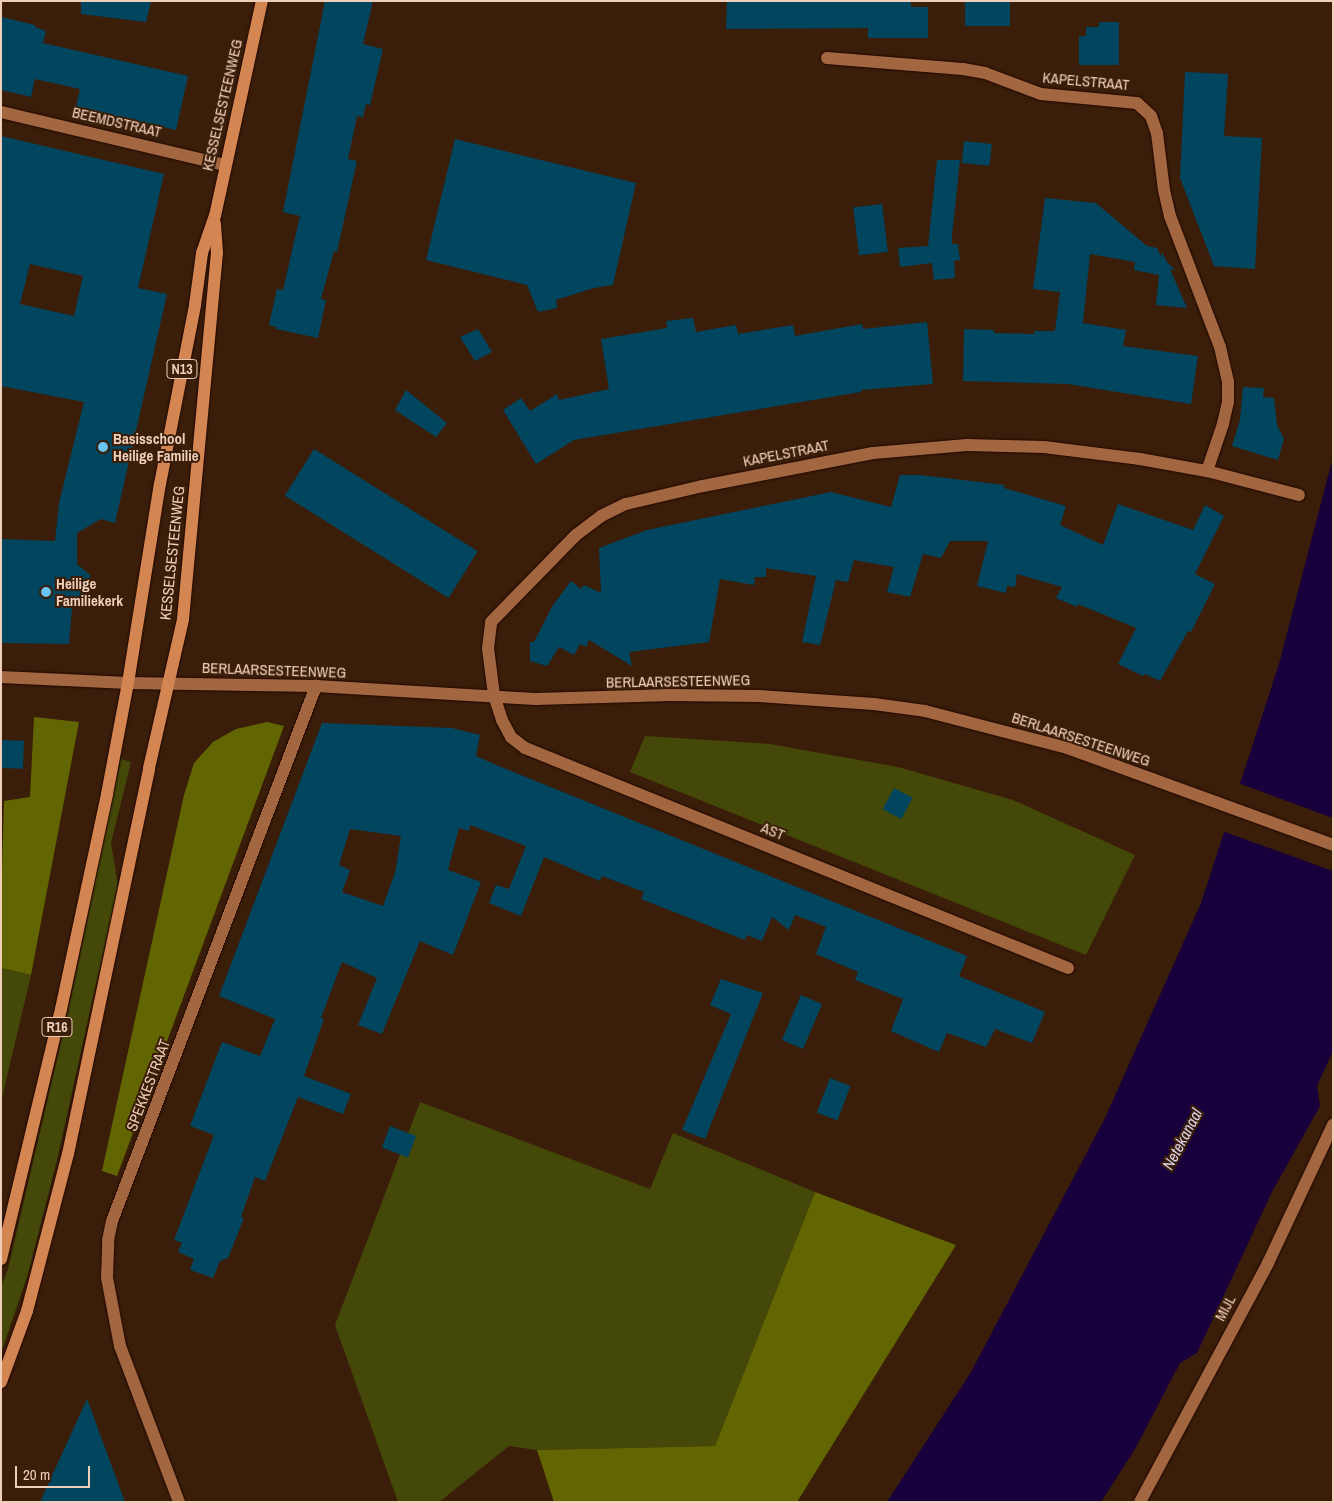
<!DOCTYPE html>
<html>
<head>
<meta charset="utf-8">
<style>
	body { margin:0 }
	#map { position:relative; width:1334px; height:1503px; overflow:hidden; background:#3b1e09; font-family:"Archivo Narrow",sans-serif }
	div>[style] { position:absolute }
	.green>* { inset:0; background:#444808 }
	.forest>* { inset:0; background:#616602 }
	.water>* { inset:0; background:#17003c }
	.pier>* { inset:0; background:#3b1e09 }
	.building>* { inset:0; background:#02455f; transform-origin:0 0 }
	.roads { filter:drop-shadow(0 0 1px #210600) drop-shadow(0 0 1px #210600) }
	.minor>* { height:12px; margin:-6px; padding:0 6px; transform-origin:6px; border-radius:6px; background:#a26740 }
	.major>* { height:12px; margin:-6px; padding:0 6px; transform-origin:6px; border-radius:6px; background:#d38552 }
	.dots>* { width:14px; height:14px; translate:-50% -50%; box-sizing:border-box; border:2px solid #3b1e09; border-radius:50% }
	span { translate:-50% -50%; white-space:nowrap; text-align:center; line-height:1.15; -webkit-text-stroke:4px #3b1e09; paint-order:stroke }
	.shield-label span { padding:1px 4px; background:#3b1e09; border:1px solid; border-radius:4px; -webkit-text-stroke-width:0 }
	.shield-label { font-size:14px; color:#efceba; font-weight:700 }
	.street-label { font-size:15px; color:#efceba }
	.poi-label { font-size:15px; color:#efceba; font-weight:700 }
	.left { translate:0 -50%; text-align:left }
	.water-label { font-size:16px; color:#d9d5ed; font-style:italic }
	.frame { position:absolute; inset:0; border:2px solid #efceba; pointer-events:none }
	.scale { position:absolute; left:15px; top:1466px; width:75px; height:22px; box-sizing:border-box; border:2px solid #efceba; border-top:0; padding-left:6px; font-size:15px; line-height:18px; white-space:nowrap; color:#efceba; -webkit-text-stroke:4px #3b1e09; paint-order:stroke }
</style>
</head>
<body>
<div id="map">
	<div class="green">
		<i style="clip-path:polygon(645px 736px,770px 744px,898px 767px,1013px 800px,1135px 855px,1086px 955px,630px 772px)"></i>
		<i style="clip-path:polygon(121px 759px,131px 762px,111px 843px,118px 885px,57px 1160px,28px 1274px,1px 1353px,1px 1287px,8px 1269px,69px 1008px)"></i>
		<i style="clip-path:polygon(1px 968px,31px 975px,1px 1102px)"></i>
		<i style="clip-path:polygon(420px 1102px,650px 1189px,673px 1133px,815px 1192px,715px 1446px,537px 1450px,509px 1446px,439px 1502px,398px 1502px,335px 1325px)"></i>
	</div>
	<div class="forest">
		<i style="clip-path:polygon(34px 717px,79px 722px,31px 975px,1px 968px,1px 905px,4px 801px,30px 797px)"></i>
		<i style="clip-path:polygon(267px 722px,284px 726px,117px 1176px,102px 1171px,184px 795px,194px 763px,213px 742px,236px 729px)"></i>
		<i style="clip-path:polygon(815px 1192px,956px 1245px,797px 1502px,554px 1502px,537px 1450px,715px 1446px)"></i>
	</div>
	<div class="water">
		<i style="clip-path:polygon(1333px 457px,1333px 1051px,1317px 1086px,1320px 1106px,1272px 1192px,1197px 1353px,1180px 1363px,1135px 1449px,1101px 1502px,887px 1502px,971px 1372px,1105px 1118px,1201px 903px,1279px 664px)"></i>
	</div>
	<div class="pier">
		<i style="clip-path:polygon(1238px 783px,1333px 818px,1333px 871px,1222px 831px)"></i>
	</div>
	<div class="building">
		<i style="clip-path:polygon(81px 1px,151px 1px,146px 22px,81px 14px)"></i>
		<i style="clip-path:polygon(325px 1px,373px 1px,363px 44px,383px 49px,370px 105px,366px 104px,363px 117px,357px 116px,348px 159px,357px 161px,337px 252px,334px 251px,321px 299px,326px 300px,318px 338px,276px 329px,276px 327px,269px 325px,277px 289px,283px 290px,300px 216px,283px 212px)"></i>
		<i style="clip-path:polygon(727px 1px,911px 1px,911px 7px,928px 7px,928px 38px,868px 38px,868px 28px,726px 29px)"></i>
		<i style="left:965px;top:1px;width:45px;height:25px"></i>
		<i style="clip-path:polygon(1px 17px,35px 25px,35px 27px,46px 31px,43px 43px,188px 76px,176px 130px,76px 107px,80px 89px,35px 79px,31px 97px,1px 90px)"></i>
		<i style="clip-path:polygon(1099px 22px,1119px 22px,1119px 65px,1079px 65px,1079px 36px,1086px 36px,1086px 27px,1099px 27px)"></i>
		<i style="clip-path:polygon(1185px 72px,1228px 74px,1224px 136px,1262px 138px,1255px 269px,1214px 266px,1180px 178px)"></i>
		<i style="clip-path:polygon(evenodd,1px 136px,164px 174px,138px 288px,167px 294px,115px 523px,101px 519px,77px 533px,77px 564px,90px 575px,92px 588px,86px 600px,72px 609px,69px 644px,1px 643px,1px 539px,55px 541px,59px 503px,84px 402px,1px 386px,1px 136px,30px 264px,83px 276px,74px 316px,20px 304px,30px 264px)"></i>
		<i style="clip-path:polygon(455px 139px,636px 183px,613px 285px,594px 288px,556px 300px,557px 308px,538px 312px,527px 285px,426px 260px)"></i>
		<i style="left:964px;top:141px;width:28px;height:22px;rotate:6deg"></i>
		<i style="clip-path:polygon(937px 160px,960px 160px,952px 236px,952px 244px,958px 244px,960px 260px,954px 261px,955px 278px,934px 280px,932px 263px,900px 267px,898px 248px,928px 246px)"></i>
		<i style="clip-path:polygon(1045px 198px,1096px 203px,1147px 246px,1157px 248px,1161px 257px,1162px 252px,1167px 262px,1176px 271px,1170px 269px,1187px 308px,1156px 305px,1159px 275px,1134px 270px,1135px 262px,1090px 254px,1083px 323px,1126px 330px,1123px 346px,1198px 356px,1191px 404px,1068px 384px,963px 381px,964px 329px,994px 330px,994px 333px,1035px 334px,1034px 331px,1055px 331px,1060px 292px,1033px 289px)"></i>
		<i style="left:882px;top:204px;width:48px;height:29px;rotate:83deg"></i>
		<i style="clip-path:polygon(693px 318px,696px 332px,736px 325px,738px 334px,793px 325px,795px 336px,862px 324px,863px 329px,927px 322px,933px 384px,861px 390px,861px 392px,574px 440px,536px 464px,503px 410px,521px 398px,530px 411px,557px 394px,559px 400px,609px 389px,601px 339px,667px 328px,666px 321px)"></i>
		<i style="clip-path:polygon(478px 329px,492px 352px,475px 361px,460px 337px)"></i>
		<i style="clip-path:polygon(1243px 387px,1264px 388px,1263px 397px,1274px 398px,1277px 425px,1284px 439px,1278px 460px,1232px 446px,1240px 420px)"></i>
		<i style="clip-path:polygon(406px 390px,447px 423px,436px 437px,395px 410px)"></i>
		<i style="left:314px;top:449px;width:193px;height:55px;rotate:32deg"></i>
		<i style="clip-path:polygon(900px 475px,920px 475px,1005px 485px,1004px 488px,1066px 506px,1060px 525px,1103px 545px,1118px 504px,1193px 530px,1205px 505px,1224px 516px,1195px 574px,1215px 584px,1191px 632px,1188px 631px,1160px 681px,1145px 674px,1143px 676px,1118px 664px,1136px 628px,1078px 604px,1077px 607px,1056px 598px,1062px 587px,1017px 574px,1015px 587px,1007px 586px,1006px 593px,977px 586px,988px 541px,950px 541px,941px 558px,923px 554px,910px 597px,887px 592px,894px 567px,854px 560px,848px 582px,836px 580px,820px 645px,802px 642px,816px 576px,766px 568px,766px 577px,755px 577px,754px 585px,720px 579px,709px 642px,629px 652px,632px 666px,589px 640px,586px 647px,580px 644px,574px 655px,559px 647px,547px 666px,530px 661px,530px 642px,534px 642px,553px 605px,571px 581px,581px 589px,584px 585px,601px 593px,599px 548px,647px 530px,831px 492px,891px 507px)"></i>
		<i style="clip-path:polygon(evenodd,322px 723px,452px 728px,480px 735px,476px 756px,494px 764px,967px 956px,959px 976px,1045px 1012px,1032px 1043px,995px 1029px,986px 1047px,947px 1033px,939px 1052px,891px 1031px,903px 999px,855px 980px,858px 972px,816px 954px,826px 927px,795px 915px,789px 930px,772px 917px,762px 941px,747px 935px,745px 940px,641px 899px,644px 892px,602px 876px,600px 881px,544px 857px,521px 916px,489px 903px,496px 885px,509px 889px,526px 846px,470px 825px,469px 831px,459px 828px,448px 870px,481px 882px,453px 955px,420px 941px,382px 1034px,358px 1025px,377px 978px,342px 962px,321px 1018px,324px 1019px,304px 1076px,351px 1094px,343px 1114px,298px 1097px,265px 1181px,255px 1177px,241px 1217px,244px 1218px,228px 1258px,220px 1261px,213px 1278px,190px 1270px,194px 1259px,178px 1252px,182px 1243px,174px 1240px,214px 1135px,190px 1126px,222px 1042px,260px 1056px,275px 1019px,219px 996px,322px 723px,350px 829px,401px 836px,395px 873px,383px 906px,342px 892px,350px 870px,339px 865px,350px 829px)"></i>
		<i style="left:1px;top:740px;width:23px;height:28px;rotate:2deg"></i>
		<i style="left:894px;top:788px;width:21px;height:24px;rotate:28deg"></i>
		<i style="clip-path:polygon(721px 979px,763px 993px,705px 1139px,682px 1130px,731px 1014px,710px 1005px)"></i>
		<i style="left:801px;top:995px;width:23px;height:49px;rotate:23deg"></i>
		<i style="left:830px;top:1078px;width:22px;height:37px;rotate:21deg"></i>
		<i style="left:390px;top:1126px;width:28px;height:23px;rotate:21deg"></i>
		<i style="clip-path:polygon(87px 1399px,125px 1502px,40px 1502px)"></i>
	</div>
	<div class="roads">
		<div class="minor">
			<i style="left:827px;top:58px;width:136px;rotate:4.6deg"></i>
			<i style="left:963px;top:69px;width:22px;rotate:10deg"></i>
			<i style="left:985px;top:73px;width:60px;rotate:20.6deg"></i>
			<i style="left:1041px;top:94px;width:96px;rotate:5.4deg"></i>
			<i style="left:1137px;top:103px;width:19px;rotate:43deg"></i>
			<i style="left:1151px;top:116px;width:18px;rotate:71deg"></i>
			<i style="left:1157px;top:133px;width:57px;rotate:83deg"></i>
			<i style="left:1164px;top:190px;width:27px;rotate:77deg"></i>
			<i style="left:1170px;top:216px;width:140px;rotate:69.1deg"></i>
			<i style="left:1220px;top:347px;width:36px;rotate:77deg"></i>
			<i style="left:1228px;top:382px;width:20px;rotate:90deg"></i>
			<i style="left:1228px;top:402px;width:23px;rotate:103deg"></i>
			<i style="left:1223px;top:424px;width:50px;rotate:108.8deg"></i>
			<i style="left:1px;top:112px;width:230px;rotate:13.3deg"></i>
			<i style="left:1px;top:677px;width:127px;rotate:2.7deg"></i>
			<i style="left:128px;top:683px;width:188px;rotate:0.9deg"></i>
			<i style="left:316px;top:686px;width:220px;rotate:3.4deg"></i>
			<i style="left:536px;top:699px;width:134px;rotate:-1.7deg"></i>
			<i style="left:670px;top:695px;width:89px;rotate:0.6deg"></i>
			<i style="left:759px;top:696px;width:115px;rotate:4deg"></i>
			<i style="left:874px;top:704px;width:51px;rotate:7.8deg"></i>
			<i style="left:925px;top:711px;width:147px;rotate:14.6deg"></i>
			<i style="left:1067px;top:748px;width:283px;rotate:20deg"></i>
			<i style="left:1068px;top:968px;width:586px;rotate:-157.94deg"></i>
			<i style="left:525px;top:748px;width:18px;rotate:-142deg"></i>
			<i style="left:511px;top:737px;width:19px;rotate:-118deg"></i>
			<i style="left:502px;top:720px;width:26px;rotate:-108deg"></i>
			<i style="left:494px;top:695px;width:47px;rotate:-97.3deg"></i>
			<i style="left:488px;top:648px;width:26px;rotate:-83deg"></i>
			<i style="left:491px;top:622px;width:122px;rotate:-45.7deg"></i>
			<i style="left:576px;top:535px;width:31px;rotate:-37deg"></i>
			<i style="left:601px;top:516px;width:28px;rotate:-26deg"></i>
			<i style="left:626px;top:504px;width:79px;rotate:-13.2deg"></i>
			<i style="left:703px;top:486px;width:173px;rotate:-11deg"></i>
			<i style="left:873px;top:453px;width:94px;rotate:-4.9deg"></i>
			<i style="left:967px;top:445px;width:77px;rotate:1.5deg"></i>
			<i style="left:1044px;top:447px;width:97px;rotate:7.1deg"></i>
			<i style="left:1140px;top:459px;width:68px;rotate:10.2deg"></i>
			<i style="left:1207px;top:471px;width:95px;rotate:14.6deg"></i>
			<i style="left:179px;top:1502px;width:167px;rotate:-110.7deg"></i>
			<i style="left:120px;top:1346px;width:69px;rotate:-100.8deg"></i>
			<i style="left:107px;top:1278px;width:38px;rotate:-88deg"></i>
			<i style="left:108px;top:1240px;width:19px;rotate:-78deg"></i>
			<i style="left:112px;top:1221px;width:573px;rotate:-69.13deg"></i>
			<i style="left:1140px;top:1502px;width:271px;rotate:-61.8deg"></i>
			<i style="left:1268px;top:1263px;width:153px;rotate:-64.8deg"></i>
		</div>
		<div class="major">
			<i style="left:1px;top:1259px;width:257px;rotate:-76.5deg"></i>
			<i style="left:61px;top:1009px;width:220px;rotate:-77.9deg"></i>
			<i style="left:107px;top:794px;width:113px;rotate:-79.3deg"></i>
			<i style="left:128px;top:683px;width:202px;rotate:-80.9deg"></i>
			<i style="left:160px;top:484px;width:182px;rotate:-78.9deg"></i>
			<i style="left:195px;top:305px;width:52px;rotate:-82.3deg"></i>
			<i style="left:202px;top:253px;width:39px;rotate:-71deg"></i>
			<i style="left:215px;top:216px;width:220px;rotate:-77.7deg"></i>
			<i style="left:1px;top:1382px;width:76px;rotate:-69.9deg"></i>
			<i style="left:27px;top:1311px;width:162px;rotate:-75.4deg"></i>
			<i style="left:68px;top:1154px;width:394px;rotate:-78.1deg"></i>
			<i style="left:149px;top:768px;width:153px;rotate:-77.1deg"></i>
			<i style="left:183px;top:619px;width:368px;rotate:-84.7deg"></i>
			<i style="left:217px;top:253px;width:30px;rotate:-94deg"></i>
		</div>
	</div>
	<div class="dots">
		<i style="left:103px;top:447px;background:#6ac3f1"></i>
		<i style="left:46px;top:592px;background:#6ac3f1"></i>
	</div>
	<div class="shield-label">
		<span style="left:182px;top:369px">N13</span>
		<span style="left:57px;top:1027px">R16</span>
	</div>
	<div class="street-label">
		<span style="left:1086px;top:81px;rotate:5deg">KAPELSTRAAT</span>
		<span style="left:222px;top:105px;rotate:-77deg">KESSELSESTEENWEG</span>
		<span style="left:117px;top:122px;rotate:13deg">BEEMDSTRAAT</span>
		<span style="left:786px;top:453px;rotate:-11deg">KAPELSTRAAT</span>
		<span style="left:172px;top:553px;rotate:-84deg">KESSELSESTEENWEG</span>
		<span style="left:274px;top:670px;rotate:2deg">BERLAARSESTEENWEG</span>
		<span style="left:678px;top:681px;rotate:-1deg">BERLAARSESTEENWEG</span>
		<span style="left:1081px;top:739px;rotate:18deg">BERLAARSESTEENWEG</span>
		<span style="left:773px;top:831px;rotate:22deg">AST</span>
		<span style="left:148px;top:1085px;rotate:-69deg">SPEKKESTRAAT</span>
		<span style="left:1225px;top:1308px;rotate:-62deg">MIJL</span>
	</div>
	<div class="poi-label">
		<span class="left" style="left:113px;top:447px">Basisschool<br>Heilige Familie</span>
		<span class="left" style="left:56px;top:592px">Heilige<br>Familiekerk</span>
	</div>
	<div class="water-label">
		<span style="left:1182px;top:1139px;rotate:-62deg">Netekanaal</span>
	</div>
	<div class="frame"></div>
	<div class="scale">20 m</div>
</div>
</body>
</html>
